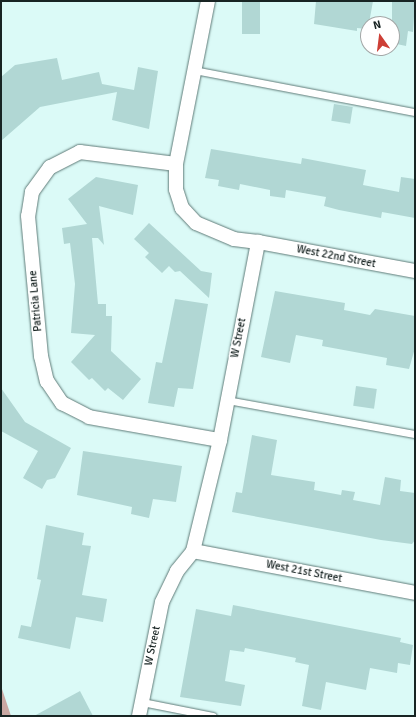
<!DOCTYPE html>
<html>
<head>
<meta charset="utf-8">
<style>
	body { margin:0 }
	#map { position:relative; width:416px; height:717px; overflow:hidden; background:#dbfaf7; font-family:Signika,sans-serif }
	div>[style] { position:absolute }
	.water>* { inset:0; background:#caa8a3 }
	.building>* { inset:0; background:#b1d7d4; transform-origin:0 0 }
	.roads { filter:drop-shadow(0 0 1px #5f7b78) drop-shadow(0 0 1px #5f7b78) }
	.lane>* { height:7px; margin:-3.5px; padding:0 3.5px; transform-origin:3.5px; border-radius:3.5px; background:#fff }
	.street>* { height:14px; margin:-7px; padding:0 7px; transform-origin:7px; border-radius:7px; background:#fff }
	span { translate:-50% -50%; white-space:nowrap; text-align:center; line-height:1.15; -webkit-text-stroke:3px #fff; paint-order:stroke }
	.street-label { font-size:11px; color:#182423 }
	.frame { position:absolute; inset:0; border:2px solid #182423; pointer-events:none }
	.north { position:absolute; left:360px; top:16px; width:40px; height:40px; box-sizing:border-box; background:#fff; border:1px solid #a3a7a7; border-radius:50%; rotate:346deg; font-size:11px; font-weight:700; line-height:16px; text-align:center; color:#182423 }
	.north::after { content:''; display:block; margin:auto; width:14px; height:18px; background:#cd3f36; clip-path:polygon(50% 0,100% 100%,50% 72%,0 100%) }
</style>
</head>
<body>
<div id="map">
	<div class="water">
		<i style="clip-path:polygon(1px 686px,11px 716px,1px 716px)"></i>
	</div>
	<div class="building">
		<i style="left:242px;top:1px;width:18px;height:33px"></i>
		<i style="clip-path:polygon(316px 1px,373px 1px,368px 29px,357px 28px,357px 31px,314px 24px)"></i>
		<i style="clip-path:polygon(392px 1px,415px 1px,413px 32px,408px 31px,406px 46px,392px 43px)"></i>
		<i style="clip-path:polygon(57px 58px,62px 80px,99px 72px,102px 84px,134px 90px,138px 67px,158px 71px,149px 129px,112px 120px,117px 92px,40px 107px,1px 141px,1px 77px,15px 65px)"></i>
		<i style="left:334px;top:104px;width:19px;height:17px;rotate:9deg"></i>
		<i style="clip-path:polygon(211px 149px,301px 164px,302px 158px,366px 170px,363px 185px,399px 192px,401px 177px,415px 179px,415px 218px,382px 212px,381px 218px,339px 210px,324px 206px,326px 197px,286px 190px,285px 198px,270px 196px,270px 190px,240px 184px,239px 190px,218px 186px,219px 180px,205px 178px)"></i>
		<i style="clip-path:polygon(96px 177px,138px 185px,133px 215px,99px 206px,104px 245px,98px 238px,92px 238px,98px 304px,106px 304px,106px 316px,112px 316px,111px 351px,141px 379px,123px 400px,108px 388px,105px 391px,92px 378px,89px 380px,71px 362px,95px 335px,71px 333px,75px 284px,70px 243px,64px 244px,62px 228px,87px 224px,68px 199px)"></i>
		<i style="clip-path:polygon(149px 223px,201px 271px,212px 273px,209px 298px,180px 271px,175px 272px,169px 266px,162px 273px,145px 257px,149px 253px,134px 239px)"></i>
		<i style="clip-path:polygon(275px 291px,345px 303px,344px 310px,370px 315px,375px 309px,415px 316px,415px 348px,409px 369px,386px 365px,387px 358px,322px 346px,323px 340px,296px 335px,290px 363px,261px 357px)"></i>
		<i style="clip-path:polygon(175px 299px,208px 304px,193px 389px,178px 388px,174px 407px,148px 403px,156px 362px,162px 363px)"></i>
		<i style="left:356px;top:386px;width:21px;height:20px;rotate:8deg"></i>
		<i style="clip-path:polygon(1px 388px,25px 422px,71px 448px,55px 478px,47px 480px,42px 489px,23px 478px,38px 451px,1px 431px)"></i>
		<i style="clip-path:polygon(252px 435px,277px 440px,271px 475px,315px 482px,314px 490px,341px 495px,342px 490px,355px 492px,353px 500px,380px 505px,385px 477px,401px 480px,400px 491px,415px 493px,415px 540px,412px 544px,381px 540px,232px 512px,236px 492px,242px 493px)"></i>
		<i style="clip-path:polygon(83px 451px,182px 466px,176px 502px,153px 499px,149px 518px,131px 514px,132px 507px,77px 495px)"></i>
		<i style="clip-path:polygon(46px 525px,84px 533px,82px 545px,91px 546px,82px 595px,107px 599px,103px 622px,76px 617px,70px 649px,18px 638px,21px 625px,31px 627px,41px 580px,37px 579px)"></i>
		<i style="clip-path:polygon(233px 605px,401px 638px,400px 642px,413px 645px,410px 665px,398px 663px,397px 673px,370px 668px,366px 690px,326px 682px,321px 710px,302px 706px,309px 665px,295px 662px,296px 658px,245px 648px,244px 652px,230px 650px,225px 681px,245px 685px,241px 706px,180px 697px,196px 609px,231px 616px)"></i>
		<i style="clip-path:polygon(80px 691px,93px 716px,34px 716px)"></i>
	</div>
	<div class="roads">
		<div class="lane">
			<i style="left:194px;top:70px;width:225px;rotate:10.8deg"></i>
			<i style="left:227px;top:400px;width:191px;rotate:10.3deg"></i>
			<i style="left:142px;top:702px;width:72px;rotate:11.2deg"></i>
		</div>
		<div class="street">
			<i style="left:176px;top:164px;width:97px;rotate:-172.9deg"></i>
			<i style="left:80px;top:152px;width:34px;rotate:153deg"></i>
			<i style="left:50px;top:167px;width:31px;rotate:126deg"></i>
			<i style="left:32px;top:192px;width:24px;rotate:99deg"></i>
			<i style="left:28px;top:216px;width:141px;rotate:84.7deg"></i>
			<i style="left:41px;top:356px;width:26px;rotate:77deg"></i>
			<i style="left:47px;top:381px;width:27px;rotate:56deg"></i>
			<i style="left:62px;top:403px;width:30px;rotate:27deg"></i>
			<i style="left:89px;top:417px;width:133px;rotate:10deg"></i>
			<i style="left:258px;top:242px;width:160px;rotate:10.5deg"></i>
			<i style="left:193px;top:551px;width:226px;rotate:10.7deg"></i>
			<i style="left:139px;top:716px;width:116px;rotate:-78.6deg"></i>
			<i style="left:162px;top:602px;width:34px;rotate:-64deg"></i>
			<i style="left:177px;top:571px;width:26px;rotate:-51deg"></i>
			<i style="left:193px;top:551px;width:114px;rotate:-76.3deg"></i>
			<i style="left:220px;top:440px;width:202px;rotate:-79.1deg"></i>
			<i style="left:258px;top:242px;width:24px;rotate:-173deg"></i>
			<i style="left:234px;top:239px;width:41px;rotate:-157.2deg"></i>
			<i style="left:196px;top:223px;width:21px;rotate:-133deg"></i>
			<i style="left:182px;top:208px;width:20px;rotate:-108deg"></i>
			<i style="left:176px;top:189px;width:25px;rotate:-90deg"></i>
			<i style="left:176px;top:164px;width:166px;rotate:-78.9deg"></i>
		</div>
	</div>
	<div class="street-label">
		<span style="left:336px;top:257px;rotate:11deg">West 22nd Street</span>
		<span style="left:36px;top:301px;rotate:-95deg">Patricia Lane</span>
		<span style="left:239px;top:338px;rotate:-79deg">W Street</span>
		<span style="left:304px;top:572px;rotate:11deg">West 21st Street</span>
		<span style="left:153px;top:646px;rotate:-78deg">W Street</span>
	</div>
	<div class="frame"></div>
	<div class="north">N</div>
</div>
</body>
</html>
